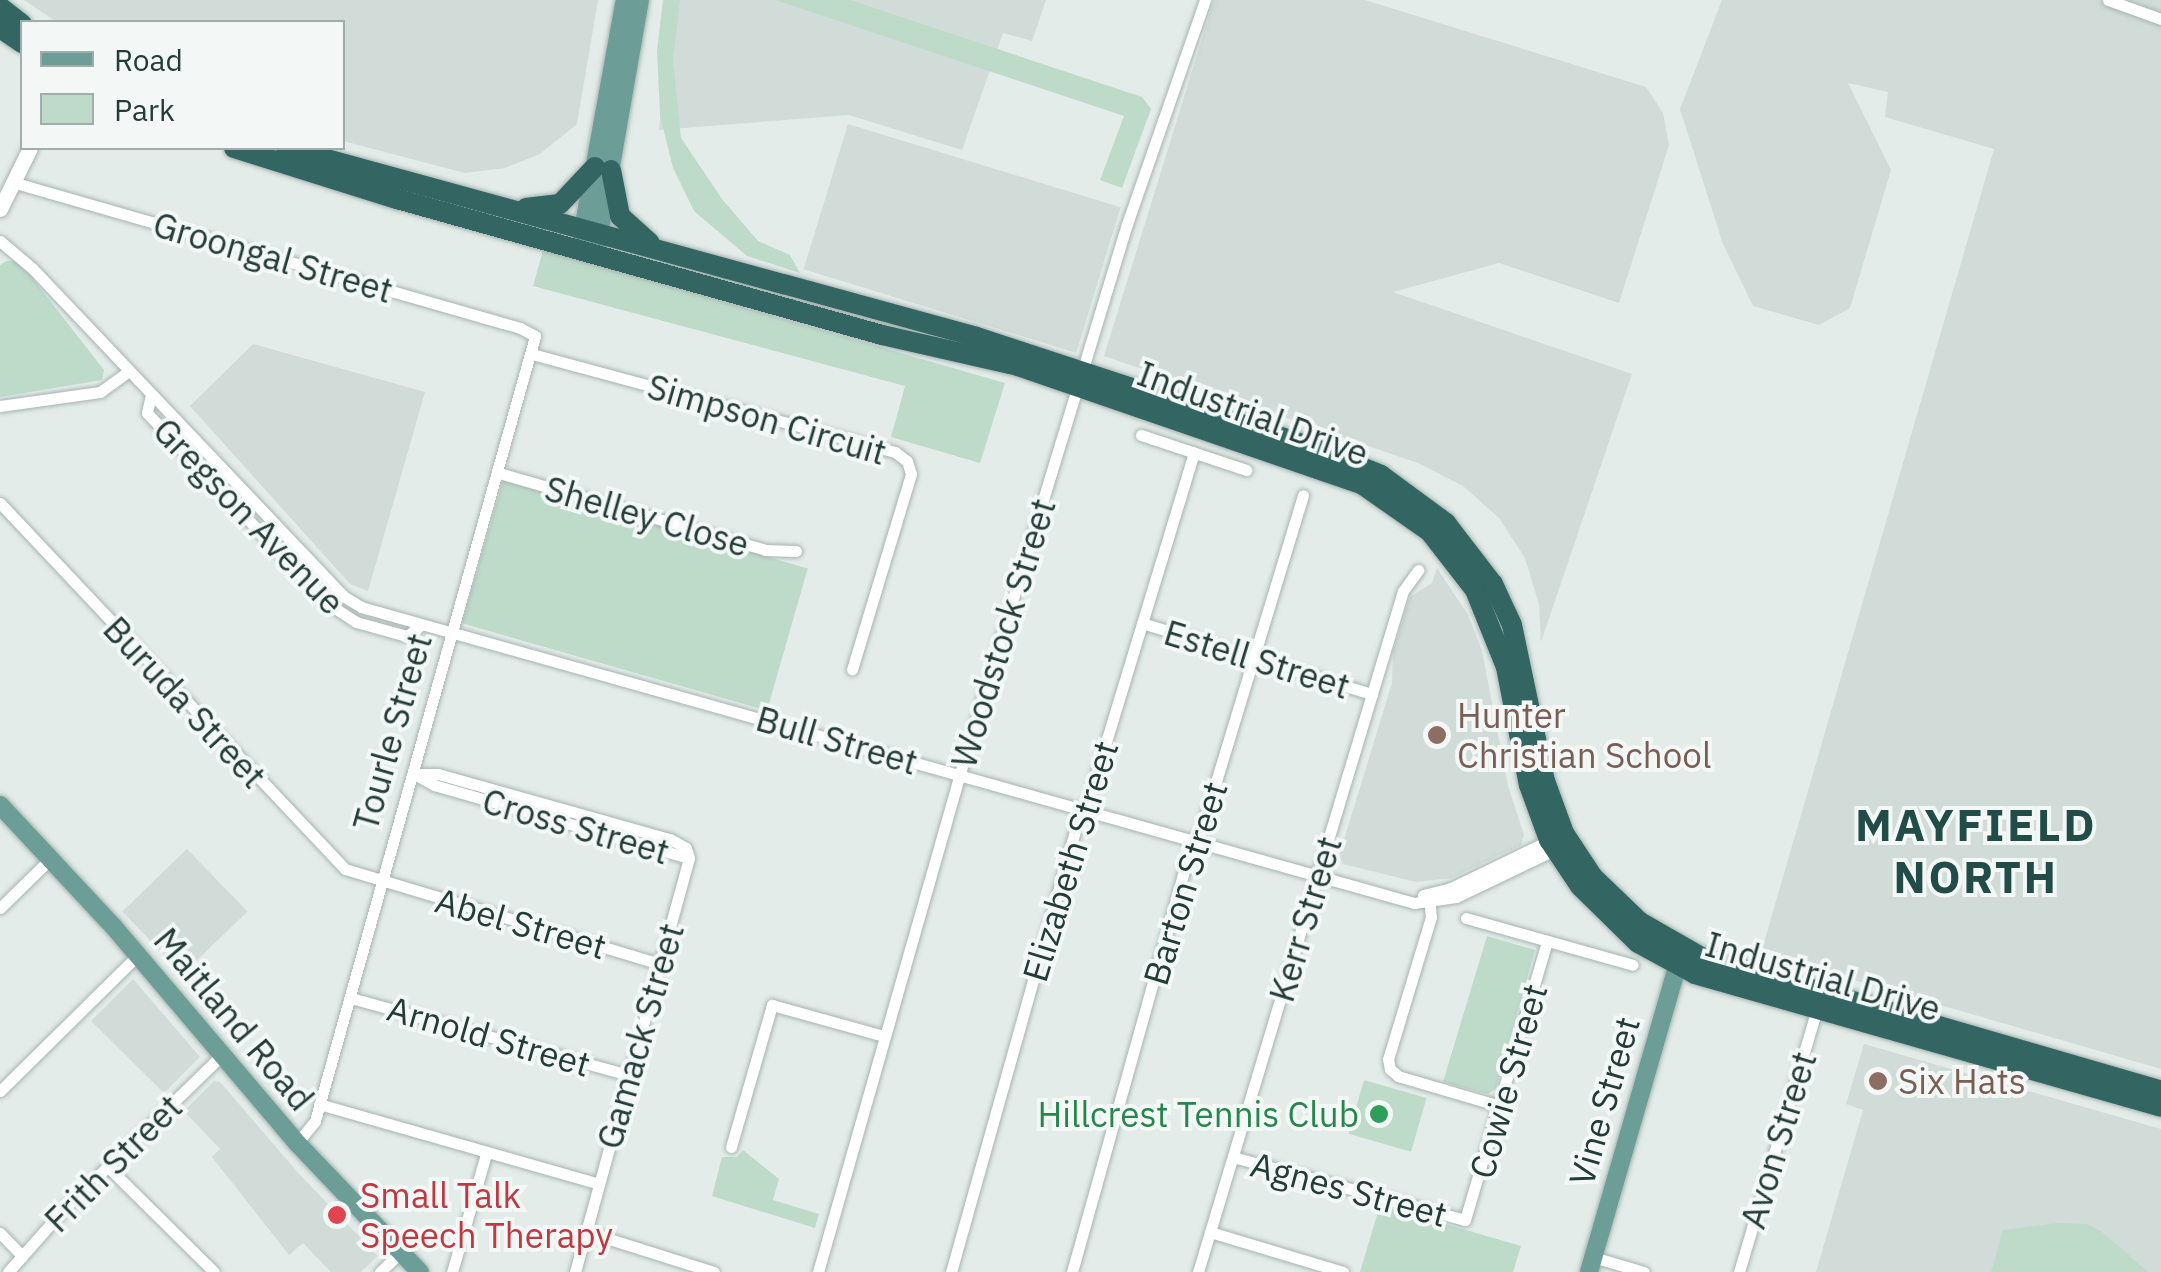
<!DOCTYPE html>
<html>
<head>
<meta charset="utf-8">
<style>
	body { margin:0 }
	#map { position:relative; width:2161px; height:1272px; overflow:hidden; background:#e3ece9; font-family:"IBM Plex Sans",sans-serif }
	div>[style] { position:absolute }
	.built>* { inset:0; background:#d1dbd8; transform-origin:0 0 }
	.green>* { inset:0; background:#bedbca; transform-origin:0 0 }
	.roads { filter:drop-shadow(0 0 2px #a6b4b0) drop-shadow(0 0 2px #a6b4b0) }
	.street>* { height:11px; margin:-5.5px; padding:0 5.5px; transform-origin:5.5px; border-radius:5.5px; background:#fff }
	.secondary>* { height:15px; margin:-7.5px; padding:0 7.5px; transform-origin:7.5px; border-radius:7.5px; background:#fff }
	.primary>* { height:18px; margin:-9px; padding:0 9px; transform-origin:9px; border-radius:9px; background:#6c9d97 }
	.highway>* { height:20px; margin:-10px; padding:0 10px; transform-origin:10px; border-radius:10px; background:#336562 }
	.dots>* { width:28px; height:28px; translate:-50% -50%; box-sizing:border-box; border:5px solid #f3f8f7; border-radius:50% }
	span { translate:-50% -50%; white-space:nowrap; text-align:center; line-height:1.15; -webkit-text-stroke:8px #f3f8f7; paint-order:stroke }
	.street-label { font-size:35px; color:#243c38 }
	.education-label { font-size:35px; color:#785e54 }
	.left { translate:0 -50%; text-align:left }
	.leisure-label { font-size:35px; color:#27864d }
	.right { translate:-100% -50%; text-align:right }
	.health-label { font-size:35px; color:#be3a42 }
	.district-label { font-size:45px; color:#224c47; font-weight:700; letter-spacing:2.5px }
	.legend { position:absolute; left:20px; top:20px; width:325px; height:130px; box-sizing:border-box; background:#f3f8f7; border:2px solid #a0adab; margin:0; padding:12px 18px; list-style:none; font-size:30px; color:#243c38 }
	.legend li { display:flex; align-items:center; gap:20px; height:50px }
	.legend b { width:50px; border:2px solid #a0adab }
</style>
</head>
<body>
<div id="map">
	<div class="built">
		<i style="clip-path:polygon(24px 0,598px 0,577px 124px,540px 154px,505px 168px,465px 173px,343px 141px,342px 22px,57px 22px)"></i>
		<i style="clip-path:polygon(673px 0,1046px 0,1032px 41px,1003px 33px,962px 150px,849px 115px,659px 130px)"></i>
		<i style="clip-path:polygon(1214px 0,1365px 0,1646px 87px,1663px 113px,1669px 145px,1619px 303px,1499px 263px,1393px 292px,1632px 374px,1541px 642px,1539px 604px,1525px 558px,1499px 518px,1463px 486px,1418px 463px,1104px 356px)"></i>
		<i style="clip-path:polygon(1722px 0,2161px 0,2161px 1069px,1761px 953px,1994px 149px,1885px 117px,1888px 92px,1848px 83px,1891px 170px,1850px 308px,1819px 325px,1753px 306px,1723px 244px,1680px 109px)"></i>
		<i style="left:848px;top:124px;width:285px;height:152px;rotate:17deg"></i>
		<i style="clip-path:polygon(253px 344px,425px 392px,368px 591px,350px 584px,190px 406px)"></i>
		<i style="clip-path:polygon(1437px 568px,1468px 615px,1482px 651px,1508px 786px,1524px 835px,1521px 845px,1452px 878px,1416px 882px,1343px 864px,1339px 856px,1392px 683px,1393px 652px,1410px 597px,1432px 583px)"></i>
		<i style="left:187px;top:849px;width:87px;height:90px;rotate:46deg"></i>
		<i style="clip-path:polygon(133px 979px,200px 1057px,164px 1093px,91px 1021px)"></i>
		<i style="clip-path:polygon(1864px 1044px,2161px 1129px,2161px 1272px,1816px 1272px,1863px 1110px,1846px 1104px)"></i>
		<i style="clip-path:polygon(214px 1081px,220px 1082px,300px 1175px,378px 1256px,361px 1272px,331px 1272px,303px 1243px,289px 1255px,212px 1157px,220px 1149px,184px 1111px)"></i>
	</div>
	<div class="green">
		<i style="clip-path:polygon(663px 0,680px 0,673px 60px,681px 138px,722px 199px,758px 241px,790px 255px,800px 273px,747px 256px,694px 211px,673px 168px,660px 115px,657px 51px)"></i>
		<i style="clip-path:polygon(775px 0,850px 0,1142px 97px,1151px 109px,1122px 188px,1100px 180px,1124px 116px)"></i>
		<i style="clip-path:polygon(543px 250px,1005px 383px,980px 463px,891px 437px,905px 386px,533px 286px)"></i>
		<i style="clip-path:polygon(7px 261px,15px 261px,26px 270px,104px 370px,102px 380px,0 397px,0 265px)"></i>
		<i style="left:503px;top:481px;width:317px;height:148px;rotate:16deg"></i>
		<i style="clip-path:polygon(1487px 936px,1535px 950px,1496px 1088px,1488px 1094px,1443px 1082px)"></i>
		<i style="left:1364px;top:1080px;width:65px;height:56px;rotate:16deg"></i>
		<i style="clip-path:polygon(743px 1150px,779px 1179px,773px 1200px,819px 1214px,815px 1228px,712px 1196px,722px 1157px,737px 1157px)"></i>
		<i style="clip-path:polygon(1380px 1205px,1521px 1246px,1513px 1272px,1360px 1272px)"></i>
		<i style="clip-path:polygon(2058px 1223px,2086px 1224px,2101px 1231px,2148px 1272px,1991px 1272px,2003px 1230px)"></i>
	</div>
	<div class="roads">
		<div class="street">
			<i style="left:2108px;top:0;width:56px;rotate:19.7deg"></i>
			<i style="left:12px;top:182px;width:529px;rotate:16.03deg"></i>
			<i style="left:520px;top:328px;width:17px;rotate:28deg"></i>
			<i style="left:535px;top:336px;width:815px;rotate:105.66deg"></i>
			<i style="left:315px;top:1121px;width:28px;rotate:129deg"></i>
			<i style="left:0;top:241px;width:43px;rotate:40.3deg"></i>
			<i style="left:33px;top:269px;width:451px;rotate:46.5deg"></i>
			<i style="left:343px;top:596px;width:21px;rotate:31deg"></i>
			<i style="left:361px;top:607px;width:1094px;rotate:15.7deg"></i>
			<i style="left:1414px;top:903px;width:42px;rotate:-8.1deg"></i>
			<i style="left:1456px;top:897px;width:111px;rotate:-25.6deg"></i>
			<i style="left:532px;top:354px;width:376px;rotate:15.1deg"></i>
			<i style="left:895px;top:452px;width:15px;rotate:37deg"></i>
			<i style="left:907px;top:461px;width:14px;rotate:73deg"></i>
			<i style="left:911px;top:474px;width:204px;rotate:106.8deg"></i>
			<i style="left:151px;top:395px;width:18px;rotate:103deg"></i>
			<i style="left:147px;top:413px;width:262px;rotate:46.5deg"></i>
			<i style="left:327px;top:603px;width:35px;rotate:33deg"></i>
			<i style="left:356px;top:622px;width:53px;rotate:15.4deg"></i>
			<i style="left:407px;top:636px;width:18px;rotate:-38deg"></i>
			<i style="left:0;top:406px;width:101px;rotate:-8deg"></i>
			<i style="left:100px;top:392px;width:36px;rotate:-36deg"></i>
			<i style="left:1141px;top:435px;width:111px;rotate:18.4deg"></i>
			<i style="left:499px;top:473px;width:277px;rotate:16.1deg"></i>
			<i style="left:765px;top:550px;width:31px;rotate:2deg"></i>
			<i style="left:0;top:503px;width:503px;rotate:46.69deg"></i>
			<i style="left:345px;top:869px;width:329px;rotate:16.8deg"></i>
			<i style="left:1142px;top:623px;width:241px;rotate:17.2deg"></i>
			<i style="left:413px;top:774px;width:25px"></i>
			<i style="left:438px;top:774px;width:241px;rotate:15.7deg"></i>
			<i style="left:670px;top:839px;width:18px;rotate:29deg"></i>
			<i style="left:686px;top:848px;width:10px;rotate:73deg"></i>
			<i style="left:416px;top:775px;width:21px;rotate:29deg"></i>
			<i style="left:434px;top:785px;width:265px;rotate:16deg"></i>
			<i style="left:1423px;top:895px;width:29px;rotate:-14deg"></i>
			<i style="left:1451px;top:888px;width:112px;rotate:-25.9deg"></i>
			<i style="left:1429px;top:895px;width:22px;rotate:85deg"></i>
			<i style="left:1431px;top:917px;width:148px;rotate:106.8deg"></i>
			<i style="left:1388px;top:1059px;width:10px;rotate:79deg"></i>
			<i style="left:1390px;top:1069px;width:11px;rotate:41deg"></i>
			<i style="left:1398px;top:1076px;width:106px;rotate:16.4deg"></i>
			<i style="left:0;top:908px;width:70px;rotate:-44.4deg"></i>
			<i style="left:1466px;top:918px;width:173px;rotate:15.7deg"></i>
			<i style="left:351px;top:998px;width:288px;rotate:15.5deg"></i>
			<i style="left:0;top:1091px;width:192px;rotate:-44.6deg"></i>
			<i style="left:319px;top:1104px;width:291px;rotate:15.9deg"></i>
			<i style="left:731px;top:1147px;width:148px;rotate:-73.9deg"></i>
			<i style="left:772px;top:1005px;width:116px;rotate:15.5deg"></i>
			<i style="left:1233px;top:1157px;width:240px;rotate:15.2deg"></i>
			<i style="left:1465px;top:1220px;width:291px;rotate:-73.6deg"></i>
			<i style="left:108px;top:1167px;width:149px;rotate:44.7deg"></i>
			<i style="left:587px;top:1232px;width:133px;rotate:17.5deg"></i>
			<i style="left:1210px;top:1232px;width:139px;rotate:16.7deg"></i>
			<i style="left:0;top:1233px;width:32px;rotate:46deg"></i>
			<i style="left:1593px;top:1257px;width:53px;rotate:16.4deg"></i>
			<i style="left:8px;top:1272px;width:84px;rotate:-48.4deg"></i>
			<i style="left:64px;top:1209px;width:219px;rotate:-44.3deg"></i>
			<i style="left:380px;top:1272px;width:29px;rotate:-44deg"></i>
			<i style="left:452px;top:1272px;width:123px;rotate:-73.9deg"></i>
			<i style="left:575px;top:1272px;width:429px;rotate:-74.6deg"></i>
			<i style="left:818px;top:1272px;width:529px;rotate:-74.1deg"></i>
			<i style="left:963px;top:763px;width:563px;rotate:-73.08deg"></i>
			<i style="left:1127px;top:224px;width:237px;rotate:-70.8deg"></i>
			<i style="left:951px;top:1272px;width:474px;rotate:-74.3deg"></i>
			<i style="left:1079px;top:816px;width:21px;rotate:-61deg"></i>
			<i style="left:1089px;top:798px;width:361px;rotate:-73.1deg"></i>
			<i style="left:1072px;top:1272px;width:441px;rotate:-74.4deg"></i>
			<i style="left:1191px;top:847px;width:19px;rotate:-58deg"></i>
			<i style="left:1201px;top:831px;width:351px;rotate:-73.1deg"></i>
			<i style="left:1198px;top:1272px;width:711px;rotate:-73.25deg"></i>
			<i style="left:1403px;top:591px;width:26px;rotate:-54deg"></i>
			<i style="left:1739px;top:1272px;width:274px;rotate:-73.5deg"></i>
		</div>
		<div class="secondary">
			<i style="left:0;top:209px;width:68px;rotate:-63.8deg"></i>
		</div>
		<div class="primary">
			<i style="left:581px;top:241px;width:245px;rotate:-79.7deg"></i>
			<i style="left:597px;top:246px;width:250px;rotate:-80.1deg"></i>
			<i style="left:0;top:805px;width:166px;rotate:47deg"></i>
			<i style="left:113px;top:926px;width:285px;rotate:49.7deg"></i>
			<i style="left:297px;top:1143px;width:178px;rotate:46.4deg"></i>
			<i style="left:1589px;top:1272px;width:331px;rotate:-73.9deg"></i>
		</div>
		<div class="highway">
			<i style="left:0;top:7px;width:28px;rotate:38deg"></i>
			<i style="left:0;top:28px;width:27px;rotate:34deg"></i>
			<i style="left:234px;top:148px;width:171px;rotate:17.4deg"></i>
			<i style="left:397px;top:199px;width:504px;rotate:15.66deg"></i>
			<i style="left:882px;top:335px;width:139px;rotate:12.8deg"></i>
			<i style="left:1018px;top:366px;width:365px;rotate:19deg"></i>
			<i style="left:1363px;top:485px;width:82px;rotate:35deg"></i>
			<i style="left:1430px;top:532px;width:73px;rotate:52.2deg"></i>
			<i style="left:1475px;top:590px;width:83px;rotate:68.1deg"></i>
			<i style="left:1506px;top:667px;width:120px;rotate:79deg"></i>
			<i style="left:1529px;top:785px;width:59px;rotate:70deg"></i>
			<i style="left:1549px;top:840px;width:55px;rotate:56deg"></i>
			<i style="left:1580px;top:886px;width:81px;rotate:44.5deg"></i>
			<i style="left:1638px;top:943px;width:65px;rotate:28.5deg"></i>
			<i style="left:1695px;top:974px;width:485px;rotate:15.9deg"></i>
			<i style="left:286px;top:148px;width:716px;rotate:15.3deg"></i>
			<i style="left:977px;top:337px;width:355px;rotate:18.2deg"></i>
			<i style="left:1314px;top:448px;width:72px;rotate:21.9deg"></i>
			<i style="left:1381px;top:475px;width:81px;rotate:36.4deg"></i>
			<i style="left:1446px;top:523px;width:77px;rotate:52.4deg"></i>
			<i style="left:1493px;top:584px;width:45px;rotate:65.1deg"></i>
			<i style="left:1512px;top:625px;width:159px;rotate:78.1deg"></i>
			<i style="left:1545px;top:781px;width:55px;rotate:69.9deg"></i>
			<i style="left:1564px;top:833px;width:53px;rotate:56.6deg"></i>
			<i style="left:1593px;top:877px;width:65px;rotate:43.8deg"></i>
			<i style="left:1640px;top:922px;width:70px;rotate:29.8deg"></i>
			<i style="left:1701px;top:957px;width:479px;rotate:16.2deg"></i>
			<i style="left:611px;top:170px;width:47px;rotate:78.9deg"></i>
			<i style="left:620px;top:216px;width:40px;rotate:42deg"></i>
			<i style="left:526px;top:208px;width:34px;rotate:-7deg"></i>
			<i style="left:560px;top:204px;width:51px;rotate:-46.6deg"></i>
		</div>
	</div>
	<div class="dots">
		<i style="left:1437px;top:735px;background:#8d6e63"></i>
		<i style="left:1878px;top:1081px;background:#8d6e63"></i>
		<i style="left:1379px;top:1114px;background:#2e9e5b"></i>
		<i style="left:337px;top:1215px;background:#e0444e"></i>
	</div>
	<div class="street-label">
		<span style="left:273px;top:257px;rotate:16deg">Groongal Street</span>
		<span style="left:1253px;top:413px;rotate:20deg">Industrial Drive</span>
		<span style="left:767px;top:419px;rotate:16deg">Simpson Circuit</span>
		<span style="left:249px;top:516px;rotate:46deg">Gregson Avenue</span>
		<span style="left:647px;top:516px;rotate:16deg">Shelley Close</span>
		<span style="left:1003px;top:633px;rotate:-73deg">Woodstock Street</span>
		<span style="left:1257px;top:659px;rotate:17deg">Estell Street</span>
		<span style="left:185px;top:702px;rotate:47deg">Buruda Street</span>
		<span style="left:392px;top:732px;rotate:-74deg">Tourle Street</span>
		<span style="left:837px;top:740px;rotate:16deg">Bull Street</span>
		<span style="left:576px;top:826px;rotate:16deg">Cross Street</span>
		<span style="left:1070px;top:861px;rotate:-73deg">Elizabeth Street</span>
		<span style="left:1185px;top:883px;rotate:-73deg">Barton Street</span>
		<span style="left:1305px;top:919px;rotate:-73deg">Kerr Street</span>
		<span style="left:521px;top:923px;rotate:16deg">Abel Street</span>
		<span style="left:1823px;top:976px;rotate:16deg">Industrial Drive</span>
		<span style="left:234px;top:1019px;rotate:50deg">Maitland Road</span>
		<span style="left:489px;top:1036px;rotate:16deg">Arnold Street</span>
		<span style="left:640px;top:1036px;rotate:-74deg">Gamack Street</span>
		<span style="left:1508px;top:1081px;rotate:-74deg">Cowie Street</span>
		<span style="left:1604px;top:1101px;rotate:-74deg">Vine Street</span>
		<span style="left:1778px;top:1140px;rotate:-73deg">Avon Street</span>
		<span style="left:113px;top:1163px;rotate:-45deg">Frith Street</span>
		<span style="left:1349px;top:1189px;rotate:15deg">Agnes Street</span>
	</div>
	<div class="education-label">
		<span class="left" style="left:1457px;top:735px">Hunter<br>Christian School</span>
		<span class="left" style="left:1898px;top:1081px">Six Hats</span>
	</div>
	<div class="leisure-label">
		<span class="right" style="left:1359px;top:1114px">Hillcrest Tennis Club</span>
	</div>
	<div class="health-label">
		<span class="left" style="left:360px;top:1215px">Small Talk<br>Speech Therapy</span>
	</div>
	<div class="district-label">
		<span style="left:1976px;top:851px">MAYFIELD<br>NORTH</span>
	</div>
	<ul class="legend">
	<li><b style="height:12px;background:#6c9d97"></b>Road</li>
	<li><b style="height:28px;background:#bedbca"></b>Park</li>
	</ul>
</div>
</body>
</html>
